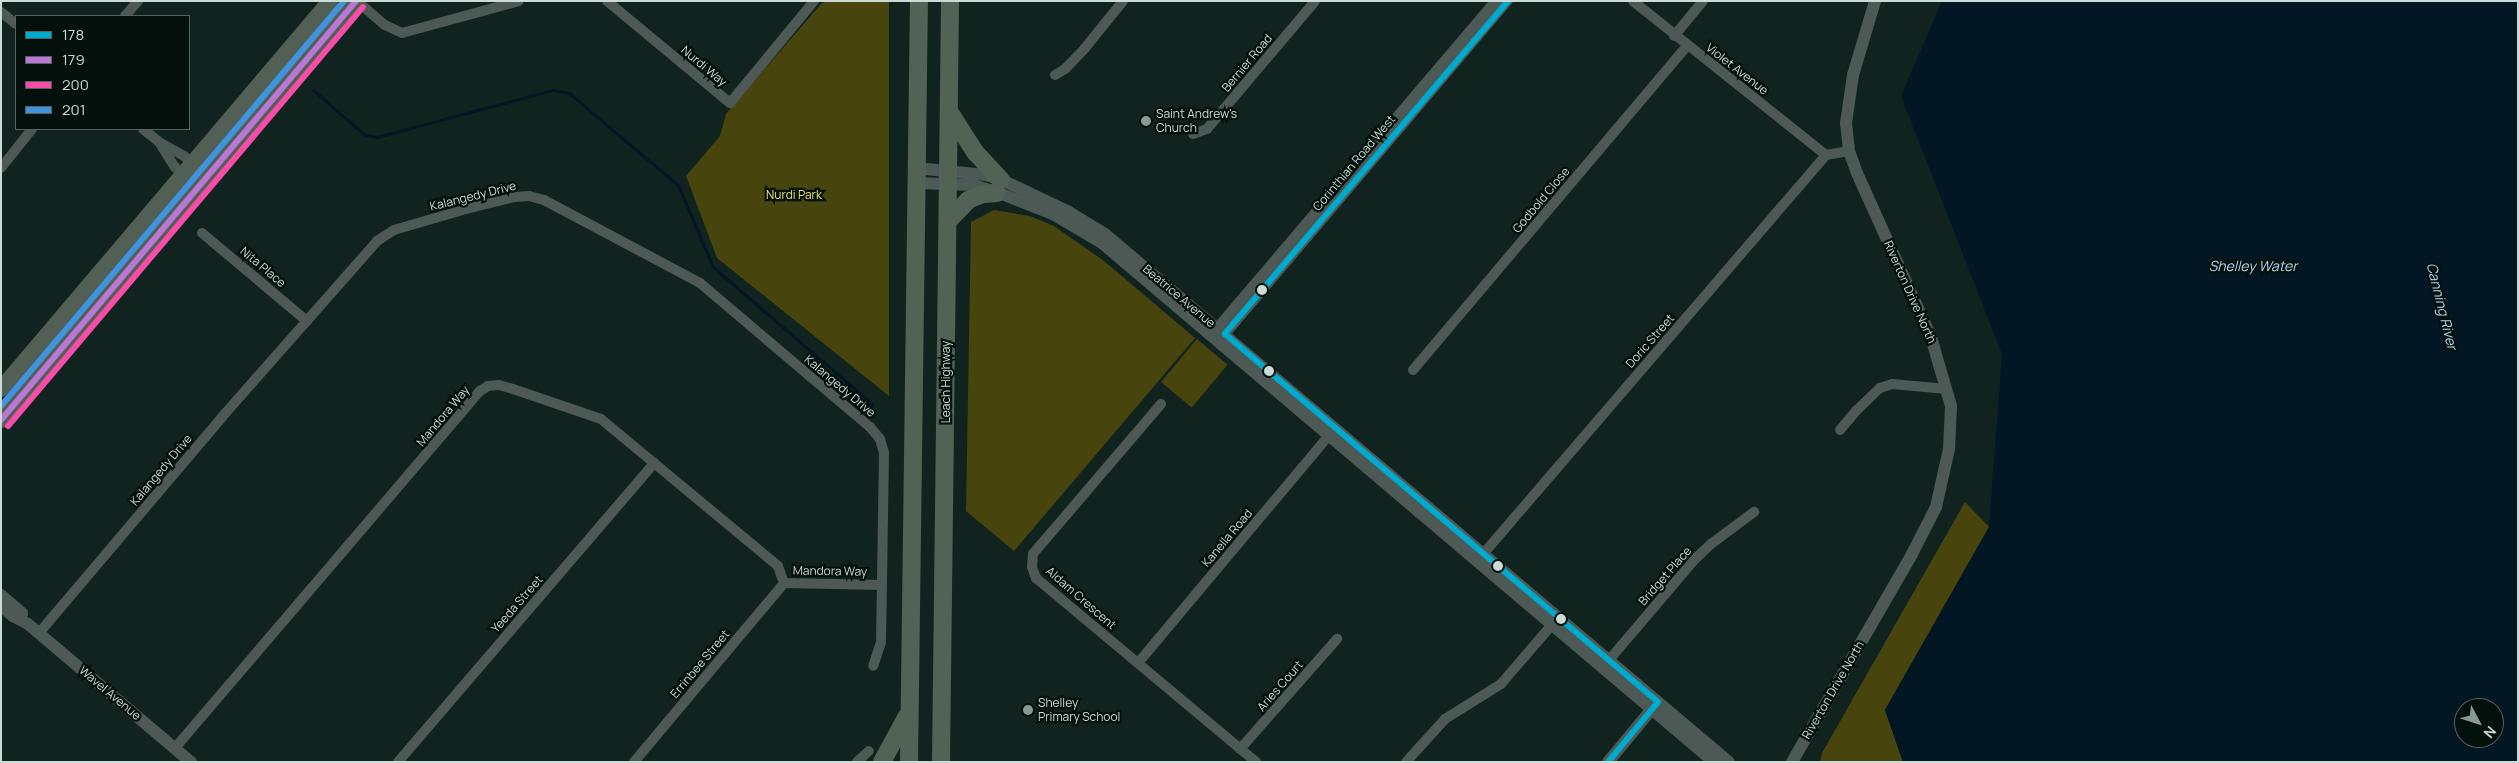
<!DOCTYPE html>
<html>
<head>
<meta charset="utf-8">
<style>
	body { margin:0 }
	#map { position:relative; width:2519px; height:763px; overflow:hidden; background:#11231e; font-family:Manrope,sans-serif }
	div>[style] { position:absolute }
	.green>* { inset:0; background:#47440d; transform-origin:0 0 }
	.water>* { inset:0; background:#021624 }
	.stream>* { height:3px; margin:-1.5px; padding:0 1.5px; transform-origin:1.5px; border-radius:1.5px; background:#021624 }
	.minor>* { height:10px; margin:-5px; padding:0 5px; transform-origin:5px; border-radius:5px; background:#4c5955 }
	.tertiary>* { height:12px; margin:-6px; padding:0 6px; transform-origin:6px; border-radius:6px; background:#4c5955 }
	.primary>* { height:16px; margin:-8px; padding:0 8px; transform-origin:8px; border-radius:8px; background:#515f55 }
	.trunk>* { height:18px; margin:-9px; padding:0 9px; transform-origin:9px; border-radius:9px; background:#526255 }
	.bus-1>* { height:6px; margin:-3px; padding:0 3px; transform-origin:3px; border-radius:3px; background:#00a9ce }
	.bus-2>* { height:6px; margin:-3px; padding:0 3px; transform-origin:3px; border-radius:3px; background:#ba77d6 }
	.bus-3>* { height:6px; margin:-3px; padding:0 3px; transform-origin:3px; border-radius:3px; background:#f54da8 }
	.bus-4>* { height:6px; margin:-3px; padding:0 3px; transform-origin:3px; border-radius:3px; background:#4094de }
	.dots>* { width:14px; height:14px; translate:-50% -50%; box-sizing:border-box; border:2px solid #04100c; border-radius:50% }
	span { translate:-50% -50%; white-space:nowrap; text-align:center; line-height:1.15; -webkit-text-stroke:4.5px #04100c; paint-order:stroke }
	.street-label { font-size:12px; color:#cadcd5 }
	.poi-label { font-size:12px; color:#cadcd5 }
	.left { translate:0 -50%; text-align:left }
	.park-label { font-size:12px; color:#eee168 }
	.water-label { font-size:14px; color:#b1d6f3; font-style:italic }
	.frame { position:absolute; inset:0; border:2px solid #cadcd5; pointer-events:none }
	.legend { position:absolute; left:15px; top:15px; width:175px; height:115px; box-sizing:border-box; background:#04100c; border:1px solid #53625c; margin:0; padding:6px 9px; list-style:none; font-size:15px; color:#cadcd5 }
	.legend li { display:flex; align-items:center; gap:10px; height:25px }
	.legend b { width:25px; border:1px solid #53625c }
	.north { position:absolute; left:2454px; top:698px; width:50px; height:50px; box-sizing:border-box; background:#04100c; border:1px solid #53625c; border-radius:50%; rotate:130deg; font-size:14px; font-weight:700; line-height:20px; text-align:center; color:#cadcd5 }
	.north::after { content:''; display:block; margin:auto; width:18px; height:22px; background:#899b95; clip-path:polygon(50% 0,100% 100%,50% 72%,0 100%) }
</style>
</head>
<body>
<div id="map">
	<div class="green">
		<i style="clip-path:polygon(826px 1px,889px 1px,889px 396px,717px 258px,686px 176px,720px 136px,726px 114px,821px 4px)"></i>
		<i style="clip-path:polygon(994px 210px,1030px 216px,1054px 226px,1104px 261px,1195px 338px,1014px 551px,966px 511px,971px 222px)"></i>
		<i style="left:1197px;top:339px;width:40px;height:56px;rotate:40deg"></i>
		<i style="clip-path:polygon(1965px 502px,1989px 527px,1885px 710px,1903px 762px,1820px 762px,1822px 753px)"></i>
	</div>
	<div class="water">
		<i style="clip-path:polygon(evenodd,1942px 1px,2518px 1px,2518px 762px,1903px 762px,1885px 710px,1989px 527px,2002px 354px,1901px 96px,1942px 1px,2464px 708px,2494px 708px,2494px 738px,2464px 738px,2464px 708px)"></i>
	</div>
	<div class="stream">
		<i style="left:313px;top:90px;width:69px;rotate:40.9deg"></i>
		<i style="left:365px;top:135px;width:12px;rotate:9deg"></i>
		<i style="left:377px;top:137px;width:182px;rotate:-15deg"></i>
		<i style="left:553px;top:90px;width:16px;rotate:11deg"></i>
		<i style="left:569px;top:93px;width:143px;rotate:40.2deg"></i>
		<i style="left:678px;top:185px;width:89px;rotate:66.9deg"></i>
		<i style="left:713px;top:267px;width:210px;rotate:40.7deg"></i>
	</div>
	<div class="minor">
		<i style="left:357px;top:1px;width:37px;rotate:41deg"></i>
		<i style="left:385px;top:25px;width:19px;rotate:25deg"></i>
		<i style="left:402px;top:33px;width:121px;rotate:-15.3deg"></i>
		<i style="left:607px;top:1px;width:160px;rotate:39.7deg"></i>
		<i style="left:730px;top:103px;width:132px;rotate:-50.5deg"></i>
		<i style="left:1633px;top:1px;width:247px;rotate:38.6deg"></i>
		<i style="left:1px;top:12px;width:19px;rotate:39deg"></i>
		<i style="left:125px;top:16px;width:20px;rotate:-49deg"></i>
		<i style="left:1674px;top:36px;width:45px;rotate:-50.4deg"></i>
		<i style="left:1055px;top:75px;width:12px;rotate:-31deg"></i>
		<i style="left:1065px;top:69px;width:29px;rotate:-46deg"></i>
		<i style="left:1085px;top:48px;width:60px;rotate:-51deg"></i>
		<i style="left:143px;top:129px;width:21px;rotate:39deg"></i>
		<i style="left:159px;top:142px;width:29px;rotate:29deg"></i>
		<i style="left:184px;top:156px;width:31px;rotate:42deg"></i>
		<i style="left:1193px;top:134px;width:15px;rotate:-20deg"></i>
		<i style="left:1207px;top:129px;width:167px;rotate:-49.8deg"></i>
		<i style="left:161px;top:145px;width:26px;rotate:58deg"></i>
		<i style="left:175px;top:167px;width:30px;rotate:41deg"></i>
		<i style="left:1px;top:168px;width:50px;rotate:-51.5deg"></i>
		<i style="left:202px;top:233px;width:137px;rotate:40deg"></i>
		<i style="left:1212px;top:334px;width:437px;rotate:-49.6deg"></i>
		<i style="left:1220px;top:340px;width:445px;rotate:-49.7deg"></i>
		<i style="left:1413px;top:370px;width:424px;rotate:-49.8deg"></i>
		<i style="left:1161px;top:404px;width:197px;rotate:130.5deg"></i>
		<i style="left:1033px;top:554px;width:13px;rotate:94deg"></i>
		<i style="left:1032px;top:567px;width:12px;rotate:70deg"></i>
		<i style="left:1036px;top:578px;width:287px;rotate:39.9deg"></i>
		<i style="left:1840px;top:430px;width:26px;rotate:-50deg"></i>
		<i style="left:1857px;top:410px;width:32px;rotate:-44deg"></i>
		<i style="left:1880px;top:388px;width:13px;rotate:-18deg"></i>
		<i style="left:1892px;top:384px;width:55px;rotate:5.2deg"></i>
		<i style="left:1478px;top:560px;width:534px;rotate:-49.33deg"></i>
		<i style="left:1826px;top:155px;width:23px;rotate:-10deg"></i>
		<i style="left:39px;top:633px;width:283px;rotate:-49.7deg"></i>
		<i style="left:222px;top:417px;width:235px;rotate:-48.6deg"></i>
		<i style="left:377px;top:241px;width:20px;rotate:-33deg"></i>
		<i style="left:394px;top:230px;width:75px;rotate:-16.3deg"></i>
		<i style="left:466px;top:209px;width:49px;rotate:-14deg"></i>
		<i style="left:514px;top:197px;width:15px;rotate:-4deg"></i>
		<i style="left:529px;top:196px;width:16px;rotate:15deg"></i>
		<i style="left:544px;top:200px;width:177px;rotate:28deg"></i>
		<i style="left:700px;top:283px;width:223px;rotate:40.3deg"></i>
		<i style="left:870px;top:427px;width:16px;rotate:50deg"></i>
		<i style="left:880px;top:439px;width:15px;rotate:74deg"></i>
		<i style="left:884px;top:453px;width:189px;rotate:90.9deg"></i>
		<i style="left:881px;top:642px;width:25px;rotate:108deg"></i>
		<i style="left:1138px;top:663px;width:303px;rotate:-50deg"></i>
		<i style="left:1604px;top:666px;width:142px;rotate:-49.6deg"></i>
		<i style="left:1696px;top:558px;width:21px;rotate:-43deg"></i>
		<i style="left:1711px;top:544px;width:54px;rotate:-36.7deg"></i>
		<i style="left:175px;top:748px;width:470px;rotate:-49.5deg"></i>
		<i style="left:480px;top:391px;width:9px;rotate:-32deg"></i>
		<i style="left:488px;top:386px;width:11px;rotate:-5deg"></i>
		<i style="left:499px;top:385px;width:15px;rotate:16deg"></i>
		<i style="left:513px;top:389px;width:93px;rotate:18.8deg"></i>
		<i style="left:601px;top:419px;width:230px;rotate:39.7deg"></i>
		<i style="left:778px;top:566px;width:18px;rotate:71deg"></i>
		<i style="left:784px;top:583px;width:97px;rotate:1.2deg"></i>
		<i style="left:1240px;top:749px;width:147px;rotate:-48.6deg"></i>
		<i style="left:398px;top:762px;width:394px;rotate:-49.4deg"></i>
		<i style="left:634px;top:762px;width:234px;rotate:-50deg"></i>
		<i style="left:857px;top:762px;width:16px;rotate:-43deg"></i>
		<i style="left:1406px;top:762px;width:58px;rotate:-47.8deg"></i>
		<i style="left:1445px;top:719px;width:66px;rotate:-32deg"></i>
		<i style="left:1501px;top:684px;width:84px;rotate:-49.3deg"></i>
	</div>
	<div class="tertiary">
		<i style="left:916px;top:168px;width:70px;rotate:5.7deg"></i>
		<i style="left:986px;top:175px;width:19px;rotate:18deg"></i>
		<i style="left:1004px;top:181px;width:72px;rotate:25.5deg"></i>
		<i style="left:1069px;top:212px;width:42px;rotate:31.4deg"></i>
		<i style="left:1105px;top:234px;width:817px;rotate:40.24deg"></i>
		<i style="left:916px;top:183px;width:57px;rotate:2deg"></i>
		<i style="left:973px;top:185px;width:27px;rotate:17deg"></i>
		<i style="left:999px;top:193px;width:58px;rotate:21.3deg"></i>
		<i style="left:1053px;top:214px;width:57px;rotate:30.6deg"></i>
		<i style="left:1102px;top:243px;width:802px;rotate:40.3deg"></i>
		<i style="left:1px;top:595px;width:28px;rotate:41deg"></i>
		<i style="left:1px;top:606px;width:16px;rotate:40deg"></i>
		<i style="left:13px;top:616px;width:17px;rotate:28deg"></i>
		<i style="left:28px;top:624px;width:214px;rotate:40.3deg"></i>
		<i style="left:1608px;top:762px;width:75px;rotate:-50.4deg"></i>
		<i style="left:1792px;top:762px;width:240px;rotate:-60deg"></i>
		<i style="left:1912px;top:554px;width:53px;rotate:-62.9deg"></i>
		<i style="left:1936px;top:507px;width:59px;rotate:-77.4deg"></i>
		<i style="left:1949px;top:449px;width:43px;rotate:-87.3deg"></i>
		<i style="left:1951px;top:406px;width:72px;rotate:-106.2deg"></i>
		<i style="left:1931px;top:337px;width:180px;rotate:-114.3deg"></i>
		<i style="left:1857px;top:173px;width:23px;rotate:-110deg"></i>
		<i style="left:1849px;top:151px;width:28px;rotate:-96deg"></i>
		<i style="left:1846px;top:123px;width:49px;rotate:-81.7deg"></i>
		<i style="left:1853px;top:75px;width:77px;rotate:-73.4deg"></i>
	</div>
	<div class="primary">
		<i style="left:1px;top:389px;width:509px;rotate:-49.7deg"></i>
		<i style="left:1px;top:420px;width:549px;rotate:-49.73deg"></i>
	</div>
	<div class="trunk">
		<i style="left:949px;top:111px;width:49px;rotate:57.6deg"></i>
		<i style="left:975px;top:152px;width:38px;rotate:47deg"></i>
		<i style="left:948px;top:221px;width:29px;rotate:-46deg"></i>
		<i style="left:968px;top:200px;width:16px;rotate:-22deg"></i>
		<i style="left:983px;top:194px;width:14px;rotate:-4deg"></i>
		<i style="left:882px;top:762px;width:52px;rotate:-61.5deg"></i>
		<i style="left:909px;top:762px;width:761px;rotate:-89.25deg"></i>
		<i style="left:941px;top:762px;width:761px;rotate:-89.32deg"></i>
	</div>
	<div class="bus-1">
		<i style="left:1508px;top:1px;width:437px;rotate:130.4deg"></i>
		<i style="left:1225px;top:334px;width:568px;rotate:40.36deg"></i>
		<i style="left:1658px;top:702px;width:78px;rotate:129.8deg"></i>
	</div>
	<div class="bus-2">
		<i style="left:1px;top:420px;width:549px;rotate:-49.73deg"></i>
	</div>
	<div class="bus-3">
		<i style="left:8px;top:426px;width:549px;rotate:-49.73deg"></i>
	</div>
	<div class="bus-4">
		<i style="left:1px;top:406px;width:531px;rotate:-49.74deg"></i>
	</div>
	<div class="dots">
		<i style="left:1146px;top:121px;background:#899b95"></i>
		<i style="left:1262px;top:290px;background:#cadcd5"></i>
		<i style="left:1269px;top:371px;background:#cadcd5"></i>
		<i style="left:1498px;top:566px;background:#cadcd5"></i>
		<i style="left:1561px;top:619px;background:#cadcd5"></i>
		<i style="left:1028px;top:710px;background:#899b95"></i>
	</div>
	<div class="street-label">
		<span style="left:1247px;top:63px;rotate:-50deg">Bernier Road</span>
		<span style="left:704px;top:66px;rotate:40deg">Nurdi Way</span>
		<span style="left:1737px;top:69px;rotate:38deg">Violet Avenue</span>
		<span style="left:1354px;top:163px;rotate:-50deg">Corinthian Road West</span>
		<span style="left:473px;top:196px;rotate:-14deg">Kalangedy Drive</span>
		<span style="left:1541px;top:200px;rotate:-50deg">Godbold Close</span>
		<span style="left:263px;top:267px;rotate:40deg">Nita Place</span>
		<span style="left:1910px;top:292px;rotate:66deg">Riverton Drive North</span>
		<span style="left:1179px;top:296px;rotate:40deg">Beatrice Avenue</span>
		<span style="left:1650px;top:341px;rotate:-49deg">Doric Street</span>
		<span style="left:946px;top:382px;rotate:-90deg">Leach Highway</span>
		<span style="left:840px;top:386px;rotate:40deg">Kalangedy Drive</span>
		<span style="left:443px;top:416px;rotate:-50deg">Mandora Way</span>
		<span style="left:161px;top:470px;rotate:-50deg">Kalangedy Drive</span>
		<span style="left:1227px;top:538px;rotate:-50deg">Kanella Road</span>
		<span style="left:830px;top:571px;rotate:1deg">Mandora Way</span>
		<span style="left:1665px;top:576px;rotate:-49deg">Bridget Place</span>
		<span style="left:1081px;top:598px;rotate:41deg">Aldam Crescent</span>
		<span style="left:517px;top:604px;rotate:-49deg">Yeeda Street</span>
		<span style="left:700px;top:664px;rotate:-50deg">Errinbee Street</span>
		<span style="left:1280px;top:686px;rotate:-49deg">Aries Court</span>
		<span style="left:1833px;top:690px;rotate:-60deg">Riverton Drive North</span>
		<span style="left:110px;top:693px;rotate:40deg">Wavel Avenue</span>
	</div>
	<div class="poi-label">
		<span class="left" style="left:1156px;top:121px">Saint Andrew's<br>Church</span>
		<span class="left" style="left:1038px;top:710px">Shelley<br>Primary School</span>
	</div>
	<div class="park-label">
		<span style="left:794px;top:195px">Nurdi Park</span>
	</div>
	<div class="water-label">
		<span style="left:2253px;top:266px">Shelley Water</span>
		<span style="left:2442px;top:306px;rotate:76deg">Canning River</span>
	</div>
	<div class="frame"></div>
	<ul class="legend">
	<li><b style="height:6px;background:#00a9ce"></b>178</li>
	<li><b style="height:6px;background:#ba77d6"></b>179</li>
	<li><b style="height:6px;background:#f54da8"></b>200</li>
	<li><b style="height:6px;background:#4094de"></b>201</li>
	</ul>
	<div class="north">N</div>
</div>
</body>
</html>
